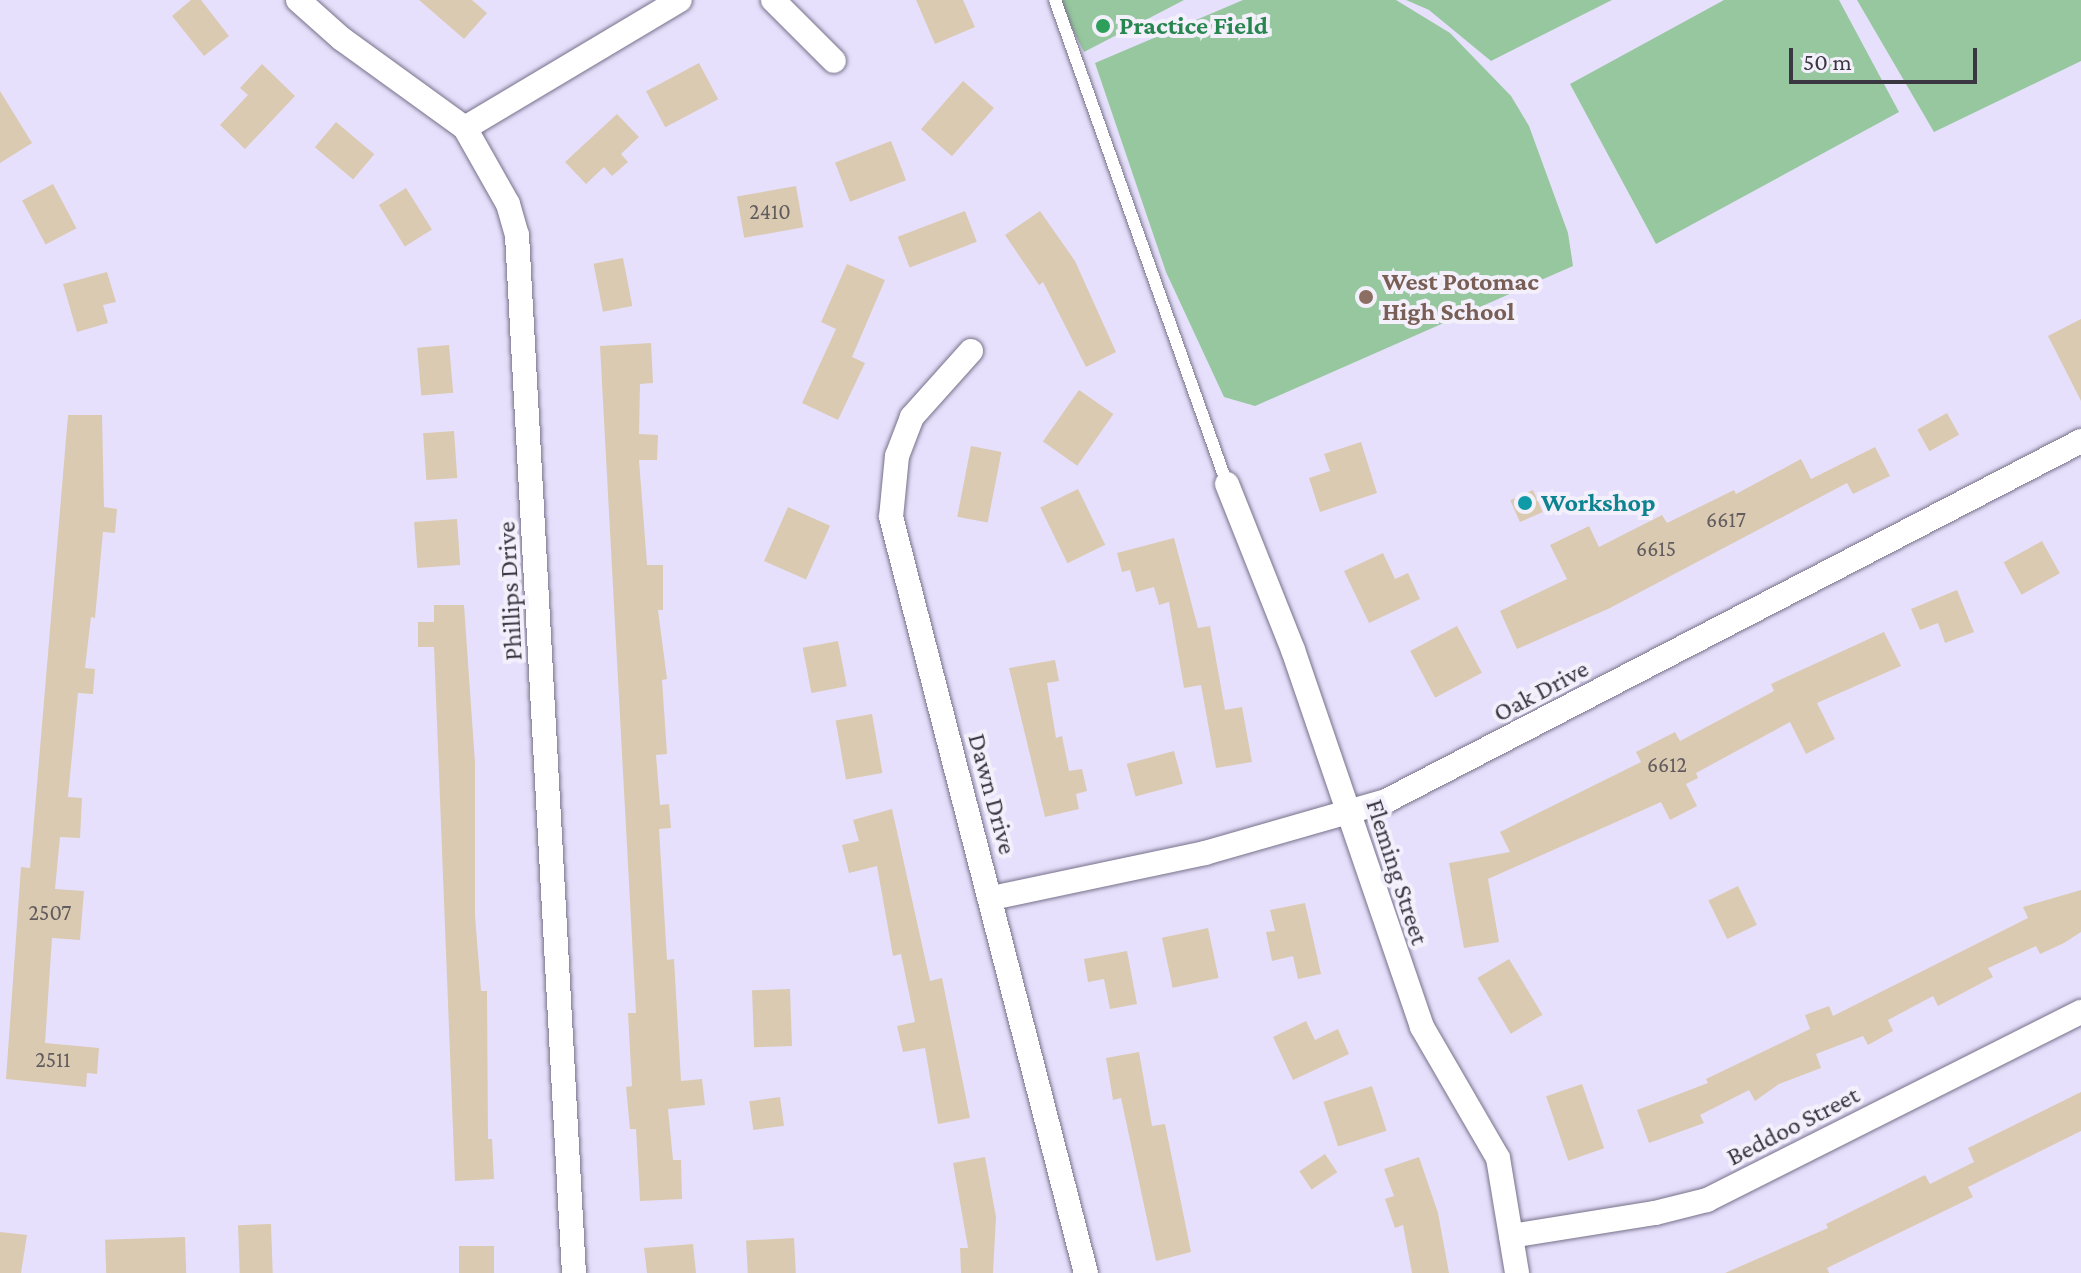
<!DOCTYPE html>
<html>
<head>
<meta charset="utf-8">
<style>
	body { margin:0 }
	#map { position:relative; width:2081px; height:1273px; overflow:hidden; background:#e7e0fc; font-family:"Crimson Pro",serif }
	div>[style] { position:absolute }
	.green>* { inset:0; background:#96c79e }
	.building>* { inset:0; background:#dacab1; transform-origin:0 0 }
	.roads { filter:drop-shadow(0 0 2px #77718a) drop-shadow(0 0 2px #77718a) }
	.service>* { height:12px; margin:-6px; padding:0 6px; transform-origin:6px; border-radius:6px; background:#fff }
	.minor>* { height:24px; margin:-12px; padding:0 12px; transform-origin:12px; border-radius:12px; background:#fff }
	.dots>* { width:22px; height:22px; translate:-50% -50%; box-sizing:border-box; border:4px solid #f3f0fc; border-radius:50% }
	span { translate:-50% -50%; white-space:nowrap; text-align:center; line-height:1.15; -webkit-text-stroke:8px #f3f0fc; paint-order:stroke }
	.number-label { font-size:22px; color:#625c5e }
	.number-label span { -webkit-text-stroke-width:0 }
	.leisure-label { font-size:26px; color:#27864d; font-weight:700 }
	.left { translate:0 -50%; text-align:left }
	.education-label { font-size:26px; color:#785e54; font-weight:700 }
	.culture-label { font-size:26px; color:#0d838f; font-weight:700 }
	.street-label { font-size:26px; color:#3a3742 }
	.scale { position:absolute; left:1789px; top:48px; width:188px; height:36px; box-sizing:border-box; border:4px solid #3a3742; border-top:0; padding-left:10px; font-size:24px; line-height:28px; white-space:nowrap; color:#3a3742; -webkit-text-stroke:6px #f3f0fc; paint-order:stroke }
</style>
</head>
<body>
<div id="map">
	<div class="green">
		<i style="clip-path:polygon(1058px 0,1184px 0,1084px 52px)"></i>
		<i style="clip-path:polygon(1243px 0,1396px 0,1450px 33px,1511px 96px,1529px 126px,1568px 233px,1573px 266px,1255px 406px,1224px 397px,1166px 272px,1095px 63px)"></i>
		<i style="clip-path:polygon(1406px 0,1612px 0,1491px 61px,1429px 10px)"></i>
		<i style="clip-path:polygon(1724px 0,1839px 0,1899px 112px,1656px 244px,1570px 84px)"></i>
		<i style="clip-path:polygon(1857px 0,2081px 0,2081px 61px,1934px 132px)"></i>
	</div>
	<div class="building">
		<i style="clip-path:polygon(191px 0,201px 0,229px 36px,204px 56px,172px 16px)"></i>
		<i style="clip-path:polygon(419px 0,472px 0,487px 13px,464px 39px)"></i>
		<i style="clip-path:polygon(916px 0,963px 0,975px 27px,935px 44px)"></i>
		<i style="left:699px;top:63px;width:41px;height:60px;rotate:62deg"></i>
		<i style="clip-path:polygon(262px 64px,295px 96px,245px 149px,220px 125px,248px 95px,240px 88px)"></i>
		<i style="left:963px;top:81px;width:41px;height:64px;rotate:41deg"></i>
		<i style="clip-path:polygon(0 91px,32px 143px,0 163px)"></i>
		<i style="clip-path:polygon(617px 114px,639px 137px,621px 154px,628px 162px,612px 176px,604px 167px,586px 184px,565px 162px)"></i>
		<i style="left:336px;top:122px;width:50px;height:33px;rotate:40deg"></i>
		<i style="left:891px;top:141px;width:42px;height:60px;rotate:69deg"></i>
		<i style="left:53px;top:184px;width:50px;height:35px;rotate:62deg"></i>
		<i style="left:796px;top:186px;width:42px;height:60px;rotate:80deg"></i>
		<i style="left:406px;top:188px;width:49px;height:32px;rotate:58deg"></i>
		<i style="left:965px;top:211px;width:33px;height:72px;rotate:69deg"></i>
		<i style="clip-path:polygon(1040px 211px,1075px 261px,1116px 352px,1086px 367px,1043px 282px,1039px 285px,1005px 235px)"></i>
		<i style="left:623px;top:258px;width:49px;height:30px;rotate:79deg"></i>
		<i style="clip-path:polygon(847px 264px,885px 280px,852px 357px,865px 363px,838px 420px,802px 403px,836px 329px,821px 322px)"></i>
		<i style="clip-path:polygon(107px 272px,116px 302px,103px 305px,108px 323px,77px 332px,63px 284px)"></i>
		<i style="clip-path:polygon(2081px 319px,2081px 401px,2048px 336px)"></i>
		<i style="clip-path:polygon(651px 343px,653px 383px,640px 384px,639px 434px,658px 435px,657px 460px,639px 460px,647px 565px,663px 565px,663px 610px,658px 610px,667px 679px,662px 680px,667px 754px,656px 755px,660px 805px,669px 804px,671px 828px,659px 829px,667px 960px,674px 959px,681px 1081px,702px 1079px,705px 1105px,668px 1109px,673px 1160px,681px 1160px,682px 1199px,640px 1201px,636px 1129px,630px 1129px,626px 1087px,632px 1086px,628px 1013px,636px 1013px,600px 346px)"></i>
		<i style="left:449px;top:345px;width:48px;height:32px;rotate:85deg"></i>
		<i style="left:1079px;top:390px;width:42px;height:63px;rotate:35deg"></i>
		<i style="left:1947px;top:413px;width:25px;height:34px;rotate:61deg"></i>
		<i style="clip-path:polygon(68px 415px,102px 415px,104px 507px,117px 509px,115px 533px,103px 532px,95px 618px,91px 617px,85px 668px,95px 669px,93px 694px,78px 693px,68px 797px,82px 798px,80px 838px,60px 837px,55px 889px,84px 891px,80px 940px,52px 938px,45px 1043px,99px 1048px,97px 1074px,87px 1073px,86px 1087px,6px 1079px,21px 867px,30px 868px)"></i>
		<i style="left:454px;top:431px;width:47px;height:31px;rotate:86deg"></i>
		<i style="clip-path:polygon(1361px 442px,1377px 493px,1320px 512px,1309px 478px,1330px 471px,1324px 454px)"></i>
		<i style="left:971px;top:446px;width:31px;height:72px;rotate:11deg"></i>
		<i style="clip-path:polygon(1875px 447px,1890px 476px,1853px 494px,1847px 483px,1610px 608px,1517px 649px,1500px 611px,1567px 579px,1550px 545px,1589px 526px,1599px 547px,1662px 515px,1667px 523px,1734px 490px,1736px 494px,1801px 459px,1811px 479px)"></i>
		<i style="left:1078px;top:489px;width:62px;height:42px;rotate:64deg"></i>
		<i style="left:1533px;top:490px;width:24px;height:25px;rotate:66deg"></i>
		<i style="left:788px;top:507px;width:46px;height:59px;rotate:24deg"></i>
		<i style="left:457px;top:519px;width:46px;height:43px;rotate:86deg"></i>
		<i style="clip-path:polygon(1174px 538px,1198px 628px,1210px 626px,1225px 710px,1242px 707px,1252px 762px,1216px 768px,1201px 685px,1184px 688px,1169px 602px,1159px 605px,1154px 587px,1136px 592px,1130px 570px,1122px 572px,1117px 553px)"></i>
		<i style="left:2042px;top:541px;width:37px;height:44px;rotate:61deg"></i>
		<i style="clip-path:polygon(1383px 553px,1395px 579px,1408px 573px,1420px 599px,1369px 623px,1344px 571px)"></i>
		<i style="clip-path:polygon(1957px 590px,1974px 632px,1945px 643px,1938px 623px,1920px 630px,1911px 609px)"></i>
		<i style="clip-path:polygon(434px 605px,464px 605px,475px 763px,475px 916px,481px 991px,487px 991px,488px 1139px,492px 1139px,494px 1179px,455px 1181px,434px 647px,418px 647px,418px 622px,434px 622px)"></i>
		<i style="left:1457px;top:626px;width:53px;height:53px;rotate:62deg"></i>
		<i style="clip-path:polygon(1884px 632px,1901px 666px,1817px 703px,1835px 739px,1806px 754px,1790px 722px,1696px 773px,1698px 778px,1686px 784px,1697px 806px,1670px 820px,1661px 802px,1488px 879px,1499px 942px,1464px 948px,1449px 863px,1510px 852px,1500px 832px,1641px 762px,1636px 752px,1675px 732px,1680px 741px,1774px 691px,1771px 684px)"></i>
		<i style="left:838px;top:641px;width:46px;height:36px;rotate:79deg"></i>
		<i style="clip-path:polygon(1055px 660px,1059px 681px,1047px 683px,1056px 738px,1062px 736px,1069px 771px,1082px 769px,1087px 791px,1076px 794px,1079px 809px,1045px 817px,1009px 668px)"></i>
		<i style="left:872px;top:714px;width:60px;height:37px;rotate:80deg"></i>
		<i style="left:1174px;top:751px;width:34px;height:49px;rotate:75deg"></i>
		<i style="clip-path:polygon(892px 809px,930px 981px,942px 978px,970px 1118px,938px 1124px,925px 1048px,903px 1052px,897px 1026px,915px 1022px,901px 954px,893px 956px,877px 866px,849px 873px,842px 845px,859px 841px,853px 820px)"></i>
		<i style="left:1738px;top:886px;width:43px;height:33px;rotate:64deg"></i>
		<i style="clip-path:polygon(2081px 890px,2081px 932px,2064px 943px,2040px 954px,2036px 946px,1988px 968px,1993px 977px,1938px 1006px,1933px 996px,1888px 1020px,1893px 1031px,1868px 1045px,1863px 1036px,1816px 1054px,1821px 1068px,1779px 1084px,1755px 1101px,1749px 1090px,1700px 1115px,1704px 1123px,1649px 1143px,1637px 1110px,1708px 1083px,1706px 1079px,1810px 1029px,1805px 1015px,1829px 1006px,1833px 1016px,2028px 918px,2023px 907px)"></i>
		<i style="clip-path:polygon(1305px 903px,1321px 974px,1298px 979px,1293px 956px,1272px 961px,1266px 932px,1275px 931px,1270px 910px)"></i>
		<i style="left:1208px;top:928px;width:51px;height:47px;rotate:78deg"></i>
		<i style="clip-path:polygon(1127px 951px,1137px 1004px,1110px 1009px,1104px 979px,1088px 982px,1084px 959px)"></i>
		<i style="left:1509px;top:959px;width:65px;height:37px;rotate:59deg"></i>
		<i style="left:790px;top:989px;width:57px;height:38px;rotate:88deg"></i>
		<i style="clip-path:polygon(1306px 1021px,1315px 1040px,1338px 1029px,1349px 1054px,1293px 1080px,1273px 1037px)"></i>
		<i style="clip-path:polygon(1139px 1052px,1152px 1126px,1165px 1124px,1191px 1252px,1156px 1261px,1121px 1098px,1113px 1100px,1106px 1058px)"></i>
		<i style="left:1582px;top:1084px;width:68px;height:38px;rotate:71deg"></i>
		<i style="left:1372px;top:1086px;width:47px;height:51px;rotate:72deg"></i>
		<i style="clip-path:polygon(2081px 1092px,2081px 1131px,1968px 1187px,1973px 1197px,1827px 1268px,1829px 1273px,1725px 1273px,1828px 1228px,1826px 1224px,1925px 1175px,1930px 1184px,1974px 1162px,1968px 1148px)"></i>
		<i style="left:780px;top:1097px;width:29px;height:31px;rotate:82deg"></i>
		<i style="left:1325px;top:1154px;width:22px;height:31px;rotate:56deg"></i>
		<i style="clip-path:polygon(985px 1157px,996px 1217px,993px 1273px,961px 1273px,960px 1248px,968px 1248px,953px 1163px)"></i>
		<i style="clip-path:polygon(1419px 1157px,1438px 1213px,1449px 1273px,1412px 1273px,1403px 1225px,1395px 1228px,1385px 1199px,1394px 1196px,1384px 1169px)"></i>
		<i style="left:271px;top:1224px;width:49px;height:33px;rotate:88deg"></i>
		<i style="clip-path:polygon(0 1232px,27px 1235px,21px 1273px,0 1273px)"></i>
		<i style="left:185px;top:1237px;width:36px;height:80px;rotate:88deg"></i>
		<i style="left:794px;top:1238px;width:35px;height:48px;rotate:87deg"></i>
		<i style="clip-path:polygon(693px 1244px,696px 1273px,647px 1273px,644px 1248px)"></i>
		<i style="left:459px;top:1246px;width:35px;height:27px"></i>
	</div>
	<div class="roads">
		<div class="service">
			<i style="left:1055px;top:0;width:514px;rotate:70.44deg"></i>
		</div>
		<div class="minor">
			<i style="left:298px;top:0;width:59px;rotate:41.6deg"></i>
			<i style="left:342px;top:39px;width:152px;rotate:35.9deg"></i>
			<i style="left:465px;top:128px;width:87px;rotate:60.5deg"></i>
			<i style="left:508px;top:204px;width:32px;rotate:74deg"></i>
			<i style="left:517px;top:235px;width:1040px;rotate:86.86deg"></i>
			<i style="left:773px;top:0;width:86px;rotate:45deg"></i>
			<i style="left:465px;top:128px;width:250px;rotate:-30.8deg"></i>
			<i style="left:971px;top:351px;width:89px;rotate:131.8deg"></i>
			<i style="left:912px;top:417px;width:42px;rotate:111deg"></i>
			<i style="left:897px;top:456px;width:61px;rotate:95.6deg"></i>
			<i style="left:891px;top:517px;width:781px;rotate:75.54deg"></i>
			<i style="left:1227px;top:484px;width:179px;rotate:68.3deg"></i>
			<i style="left:1293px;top:650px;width:398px;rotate:71.1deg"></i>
			<i style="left:1422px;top:1027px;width:151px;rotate:59.9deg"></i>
			<i style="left:1498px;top:1158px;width:117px;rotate:80.6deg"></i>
			<i style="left:992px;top:898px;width:218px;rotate:-11.9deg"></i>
			<i style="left:1205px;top:853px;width:188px;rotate:-16deg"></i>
			<i style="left:1386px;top:801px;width:783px;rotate:-27.38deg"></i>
			<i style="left:1511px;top:1236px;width:146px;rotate:-9.1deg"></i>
			<i style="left:1655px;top:1213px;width:54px;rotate:-14deg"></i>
			<i style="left:1707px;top:1200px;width:419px;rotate:-26.7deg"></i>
		</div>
	</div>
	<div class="dots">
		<i style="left:1103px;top:26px;background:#2e9e5b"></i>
		<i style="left:1366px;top:297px;background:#8d6e63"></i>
		<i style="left:1525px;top:503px;background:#0f9aa8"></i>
	</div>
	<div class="number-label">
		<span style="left:770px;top:212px">2410</span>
		<span style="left:1726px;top:520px">6617</span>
		<span style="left:1656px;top:549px">6615</span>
		<span style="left:1667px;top:765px">6612</span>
		<span style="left:50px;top:913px">2507</span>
		<span style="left:53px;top:1060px">2511</span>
	</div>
	<div class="leisure-label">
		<span class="left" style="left:1119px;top:26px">Practice Field</span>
	</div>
	<div class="education-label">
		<span class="left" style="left:1382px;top:297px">West Potomac<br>High School</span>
	</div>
	<div class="culture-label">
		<span class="left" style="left:1541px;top:503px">Workshop</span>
	</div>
	<div class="street-label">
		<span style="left:510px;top:591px;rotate:-93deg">Phillips Drive</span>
		<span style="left:1541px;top:691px;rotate:-28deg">Oak Drive</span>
		<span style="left:992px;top:794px;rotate:75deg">Dawn Drive</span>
		<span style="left:1397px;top:872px;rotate:72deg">Fleming Street</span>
		<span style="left:1793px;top:1126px;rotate:-27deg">Beddoo Street</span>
	</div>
	<div class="scale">50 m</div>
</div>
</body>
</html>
